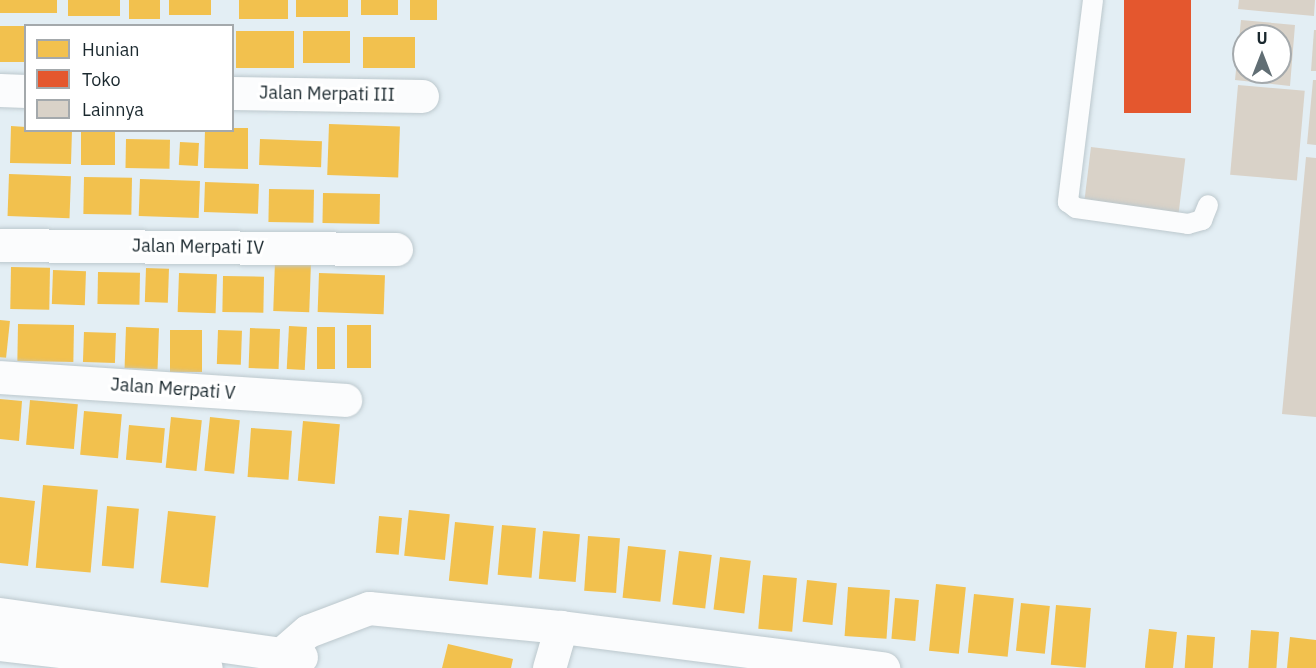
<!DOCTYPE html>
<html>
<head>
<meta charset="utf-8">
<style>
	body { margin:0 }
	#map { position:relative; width:1316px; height:668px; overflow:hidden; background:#e3eef4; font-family:"IBM Plex Sans",sans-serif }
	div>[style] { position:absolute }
	.homes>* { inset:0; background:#f2c14e; transform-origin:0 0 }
	.shops>* { inset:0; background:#e4572e; transform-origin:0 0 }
	.building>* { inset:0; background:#d9d2c8; transform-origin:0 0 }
	.roads { filter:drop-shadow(0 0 2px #bcc8cd) drop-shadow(0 0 2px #bcc8cd) }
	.lane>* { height:20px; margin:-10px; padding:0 10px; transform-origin:10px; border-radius:10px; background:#fbfcfd }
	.street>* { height:33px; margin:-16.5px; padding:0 16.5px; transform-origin:16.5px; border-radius:16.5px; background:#fbfcfd }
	span { translate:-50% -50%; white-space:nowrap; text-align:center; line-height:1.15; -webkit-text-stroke:6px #fff; paint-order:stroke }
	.street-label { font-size:18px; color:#1b292f }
	.legend { position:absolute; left:24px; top:24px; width:210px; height:108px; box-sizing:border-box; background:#fff; border:2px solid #a4a9ac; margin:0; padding:8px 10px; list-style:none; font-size:18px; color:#1b292f }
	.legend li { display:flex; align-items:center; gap:12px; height:30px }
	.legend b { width:30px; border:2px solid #a4a9ac }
	.north { position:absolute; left:1232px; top:24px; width:60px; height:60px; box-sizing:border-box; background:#fff; border:2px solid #a4a9ac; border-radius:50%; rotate:0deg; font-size:16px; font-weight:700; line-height:24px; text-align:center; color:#1b292f }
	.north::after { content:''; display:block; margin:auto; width:21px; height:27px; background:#616e74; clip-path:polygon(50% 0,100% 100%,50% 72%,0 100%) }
</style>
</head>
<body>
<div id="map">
	<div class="homes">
		<i style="left:0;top:0;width:57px;height:13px"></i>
		<i style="left:68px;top:0;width:52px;height:16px"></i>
		<i style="left:129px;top:0;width:31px;height:19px"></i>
		<i style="left:169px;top:0;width:42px;height:15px"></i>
		<i style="left:239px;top:0;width:49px;height:19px"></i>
		<i style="left:296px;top:0;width:52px;height:17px"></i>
		<i style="left:361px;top:0;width:37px;height:15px"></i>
		<i style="left:410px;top:0;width:27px;height:20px"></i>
		<i style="left:0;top:26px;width:26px;height:36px"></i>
		<i style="left:236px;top:31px;width:58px;height:37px"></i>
		<i style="left:303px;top:31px;width:47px;height:32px"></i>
		<i style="left:363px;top:37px;width:52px;height:31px"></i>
		<i style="left:329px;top:124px;width:71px;height:51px;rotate:2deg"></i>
		<i style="clip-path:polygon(11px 126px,26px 127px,26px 130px,72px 130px,71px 164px,10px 163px)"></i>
		<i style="clip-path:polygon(232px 128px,248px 128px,248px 169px,204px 168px,205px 130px)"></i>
		<i style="left:81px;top:130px;width:34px;height:35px"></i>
		<i style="left:126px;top:139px;width:44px;height:29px;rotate:1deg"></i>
		<i style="left:260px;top:139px;width:62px;height:26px;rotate:2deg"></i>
		<i style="left:180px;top:142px;width:19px;height:23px;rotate:3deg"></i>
		<i style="left:9px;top:174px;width:62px;height:42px;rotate:2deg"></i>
		<i style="left:84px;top:177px;width:48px;height:37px;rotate:1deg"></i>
		<i style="left:140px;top:179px;width:60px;height:37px;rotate:2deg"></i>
		<i style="left:205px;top:182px;width:54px;height:30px;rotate:2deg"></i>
		<i style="left:269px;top:189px;width:45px;height:33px;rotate:1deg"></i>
		<i style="left:323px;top:193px;width:57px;height:30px;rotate:1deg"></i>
		<i style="left:275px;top:261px;width:36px;height:50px;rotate:2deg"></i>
		<i style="left:11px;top:267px;width:39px;height:42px;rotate:1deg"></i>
		<i style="left:146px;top:268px;width:23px;height:34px;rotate:2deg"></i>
		<i style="left:53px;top:270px;width:33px;height:34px;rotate:2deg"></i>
		<i style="left:98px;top:272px;width:42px;height:32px;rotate:1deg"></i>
		<i style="left:179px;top:273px;width:38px;height:39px;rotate:2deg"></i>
		<i style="left:319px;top:273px;width:66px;height:39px;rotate:2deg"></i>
		<i style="left:223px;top:276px;width:41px;height:36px;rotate:1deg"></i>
		<i style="left:0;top:320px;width:10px;height:37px;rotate:6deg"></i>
		<i style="left:18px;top:324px;width:56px;height:37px;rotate:1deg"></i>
		<i style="left:347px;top:325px;width:24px;height:43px"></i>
		<i style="left:289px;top:326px;width:18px;height:43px;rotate:3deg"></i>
		<i style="left:126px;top:327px;width:33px;height:41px;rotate:2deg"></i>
		<i style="left:317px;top:327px;width:18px;height:42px"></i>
		<i style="left:250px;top:328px;width:30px;height:40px;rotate:2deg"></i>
		<i style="left:170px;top:330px;width:32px;height:42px"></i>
		<i style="left:218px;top:330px;width:24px;height:34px;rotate:2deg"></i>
		<i style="left:84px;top:332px;width:32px;height:30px;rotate:2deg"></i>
		<i style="clip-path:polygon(0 399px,22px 401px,19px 441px,0 439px)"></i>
		<i style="left:30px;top:400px;width:48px;height:45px;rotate:5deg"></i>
		<i style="left:84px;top:411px;width:38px;height:44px;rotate:5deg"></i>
		<i style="left:171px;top:417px;width:31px;height:51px;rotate:6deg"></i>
		<i style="left:210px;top:417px;width:30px;height:54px;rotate:6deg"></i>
		<i style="left:303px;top:421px;width:37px;height:60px;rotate:5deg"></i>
		<i style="left:129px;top:425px;width:36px;height:35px;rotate:5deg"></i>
		<i style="left:251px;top:428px;width:41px;height:49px;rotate:4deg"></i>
		<i style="left:43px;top:485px;width:55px;height:83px;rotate:5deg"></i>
		<i style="clip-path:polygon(0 497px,35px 501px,28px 566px,0 563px)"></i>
		<i style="left:107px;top:506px;width:32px;height:60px;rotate:5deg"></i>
		<i style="left:409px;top:510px;width:41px;height:46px;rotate:6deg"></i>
		<i style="left:168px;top:511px;width:48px;height:72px;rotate:6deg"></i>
		<i style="left:379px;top:516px;width:23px;height:37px;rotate:5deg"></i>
		<i style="left:455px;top:522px;width:39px;height:59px;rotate:6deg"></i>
		<i style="left:502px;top:525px;width:34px;height:50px;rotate:5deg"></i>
		<i style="left:543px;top:531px;width:37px;height:48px;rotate:5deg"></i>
		<i style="left:588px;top:536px;width:32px;height:55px;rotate:4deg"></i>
		<i style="left:628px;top:546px;width:38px;height:52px;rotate:6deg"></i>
		<i style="left:679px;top:551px;width:33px;height:54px;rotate:7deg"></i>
		<i style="left:720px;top:557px;width:31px;height:53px;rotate:7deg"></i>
		<i style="left:763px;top:575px;width:34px;height:54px;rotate:5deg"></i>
		<i style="left:807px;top:580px;width:30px;height:42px;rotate:6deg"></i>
		<i style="left:936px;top:584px;width:30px;height:67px;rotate:6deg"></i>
		<i style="left:848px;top:587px;width:42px;height:49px;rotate:4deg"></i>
		<i style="left:974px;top:594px;width:40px;height:59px;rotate:6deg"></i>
		<i style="left:895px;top:598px;width:24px;height:41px;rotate:5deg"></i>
		<i style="left:1021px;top:603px;width:29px;height:48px;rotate:6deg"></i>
		<i style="left:1056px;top:605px;width:35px;height:60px;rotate:5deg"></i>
		<i style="left:1149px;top:629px;width:28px;height:39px;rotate:6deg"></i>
		<i style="left:1251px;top:630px;width:28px;height:38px;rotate:4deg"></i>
		<i style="left:1187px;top:635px;width:28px;height:33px;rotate:4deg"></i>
		<i style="clip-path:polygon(1290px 637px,1316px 640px,1316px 668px,1287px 668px)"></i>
		<i style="clip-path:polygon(448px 644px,513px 659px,511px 668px,442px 668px)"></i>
	</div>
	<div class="shops">
		<i style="left:1124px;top:0;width:67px;height:113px"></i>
	</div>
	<div class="building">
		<i style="clip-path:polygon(1239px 0,1315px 0,1314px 16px,1238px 9px)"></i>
		<i style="clip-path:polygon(evenodd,1241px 20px,1295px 25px,1290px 86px,1235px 80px,1241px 20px,1244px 36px,1280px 36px,1280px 72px,1244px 72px,1244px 36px)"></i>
		<i style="clip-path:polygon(1314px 30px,1316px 30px,1316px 71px,1311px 71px)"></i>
		<i style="clip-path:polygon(1313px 80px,1316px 80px,1316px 145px,1307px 144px)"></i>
		<i style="left:1238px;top:85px;width:67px;height:90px;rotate:5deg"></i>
		<i style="left:1091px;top:147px;width:95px;height:60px;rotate:7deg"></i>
		<i style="clip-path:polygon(1306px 157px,1316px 158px,1316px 417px,1282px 414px)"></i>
	</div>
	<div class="roads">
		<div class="lane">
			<i style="left:1093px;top:0;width:204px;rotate:97.1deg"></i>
			<i style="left:1068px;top:202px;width:10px;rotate:37deg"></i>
			<i style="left:1076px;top:208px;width:113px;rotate:8.1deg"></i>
			<i style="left:1188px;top:224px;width:15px;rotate:-16deg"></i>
			<i style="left:1202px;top:220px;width:16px;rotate:-68deg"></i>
		</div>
		<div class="street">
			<i style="left:0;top:90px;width:26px;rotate:2deg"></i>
			<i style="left:232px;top:93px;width:190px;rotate:0.9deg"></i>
			<i style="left:0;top:245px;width:396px;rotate:0.6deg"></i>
			<i style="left:0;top:377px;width:346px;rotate:3.8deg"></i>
			<i style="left:0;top:614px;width:304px;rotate:8.1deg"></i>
			<i style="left:0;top:644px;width:207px;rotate:6.6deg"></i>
			<i style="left:276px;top:668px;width:12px;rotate:-76deg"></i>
			<i style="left:279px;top:656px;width:38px;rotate:-41deg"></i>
			<i style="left:308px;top:631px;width:65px;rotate:-20.7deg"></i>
			<i style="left:369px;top:608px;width:193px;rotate:5.7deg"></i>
			<i style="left:561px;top:627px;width:325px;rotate:7.3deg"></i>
			<i style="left:549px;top:668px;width:43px;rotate:-73.7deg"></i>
		</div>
	</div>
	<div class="street-label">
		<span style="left:327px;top:94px;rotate:1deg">Jalan Merpati III</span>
		<span style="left:198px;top:247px;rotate:1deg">Jalan Merpati IV</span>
		<span style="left:173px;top:389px;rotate:4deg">Jalan Merpati V</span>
	</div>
	<ul class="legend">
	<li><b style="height:16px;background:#f2c14e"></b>Hunian</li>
	<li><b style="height:16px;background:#e4572e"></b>Toko</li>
	<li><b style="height:16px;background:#d9d2c8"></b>Lainnya</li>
	</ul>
	<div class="north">U</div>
</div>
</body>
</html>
